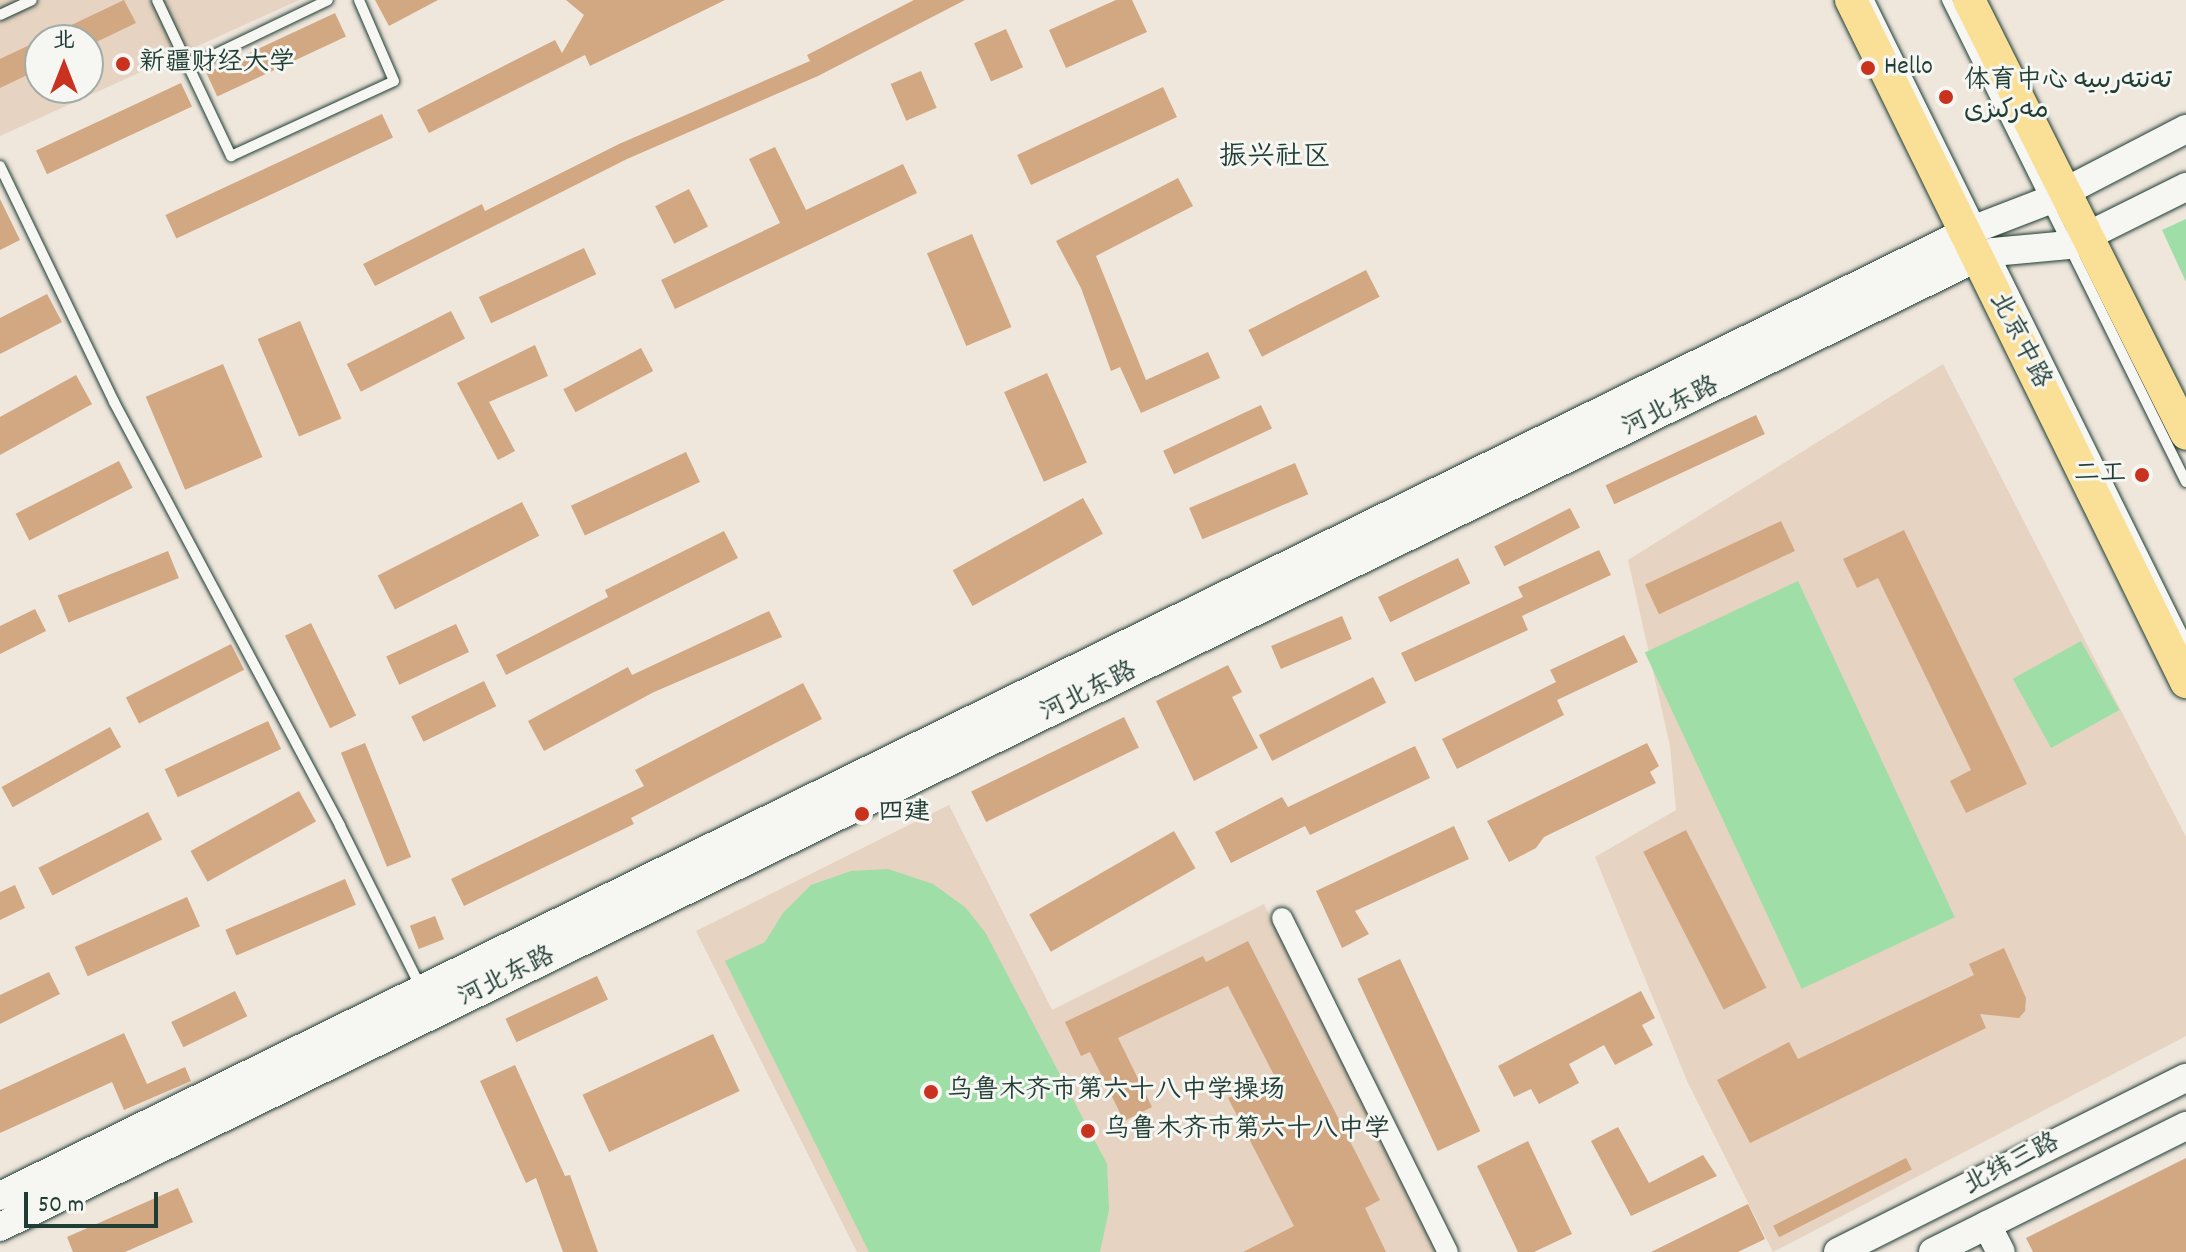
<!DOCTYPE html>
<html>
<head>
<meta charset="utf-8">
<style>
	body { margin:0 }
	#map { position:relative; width:2186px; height:1252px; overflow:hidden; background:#efe6dc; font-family:Dekko,"Playpen Sans Arabic","LXGW WenKai TC",sans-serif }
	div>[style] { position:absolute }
	.built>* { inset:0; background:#e6d3c1 }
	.green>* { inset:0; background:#9fdea7; transform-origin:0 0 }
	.building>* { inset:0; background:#d2a883; transform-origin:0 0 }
	.roads { filter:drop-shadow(0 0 2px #1f3d34) drop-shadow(0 0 2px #1f3d34) }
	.lane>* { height:10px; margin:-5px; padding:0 5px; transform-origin:5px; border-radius:5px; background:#f6f6f2 }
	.street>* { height:20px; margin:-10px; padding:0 10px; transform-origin:10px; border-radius:10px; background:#f6f6f2 }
	.secondary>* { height:28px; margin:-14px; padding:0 14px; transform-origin:14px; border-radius:14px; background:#f6f6f2 }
	.primary>* { height:32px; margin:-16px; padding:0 16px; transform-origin:16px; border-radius:16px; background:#fadf96 }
	.dots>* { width:22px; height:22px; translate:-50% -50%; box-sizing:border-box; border:4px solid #f6f6f2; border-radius:50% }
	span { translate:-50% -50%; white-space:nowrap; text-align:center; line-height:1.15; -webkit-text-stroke:6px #f6f6f2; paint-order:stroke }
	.poi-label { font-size:26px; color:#1f3d34 }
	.left { translate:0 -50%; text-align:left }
	.right { translate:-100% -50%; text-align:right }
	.street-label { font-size:26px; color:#1f3d34 }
	.neighbourhood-label { font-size:28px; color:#1f3d34 }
	.north { position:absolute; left:24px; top:24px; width:80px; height:80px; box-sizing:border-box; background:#f6f6f2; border:2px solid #a0aca6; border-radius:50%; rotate:0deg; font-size:22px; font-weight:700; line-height:32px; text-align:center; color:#1f3d34 }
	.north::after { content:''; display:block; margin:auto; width:28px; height:36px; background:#c8321e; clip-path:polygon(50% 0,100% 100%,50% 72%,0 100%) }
	.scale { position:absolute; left:24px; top:1192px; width:134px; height:36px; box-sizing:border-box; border:4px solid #1f3d34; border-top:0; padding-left:10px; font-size:24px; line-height:28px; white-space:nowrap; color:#1f3d34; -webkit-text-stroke:6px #f6f6f2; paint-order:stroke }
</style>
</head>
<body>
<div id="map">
	<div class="built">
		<i style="clip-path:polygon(evenodd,0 0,299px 0,0 136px,0 0,40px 40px,88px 40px,88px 88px,40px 88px,40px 40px)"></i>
		<i style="clip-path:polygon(1943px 364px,2186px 837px,2186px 1036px,1773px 1252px,1688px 1083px,1595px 857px,1676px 810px,1670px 746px,1628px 560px)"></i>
		<i style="clip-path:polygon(949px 805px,1052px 1010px,1264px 904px,1439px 1252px,857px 1252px,696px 931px)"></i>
	</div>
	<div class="green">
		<i style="clip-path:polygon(2186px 219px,2186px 282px,2162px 230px)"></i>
		<i style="left:1798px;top:581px;width:371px;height:169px;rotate:65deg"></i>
		<i style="left:2081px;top:641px;width:79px;height:78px;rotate:61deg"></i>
		<i style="clip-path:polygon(888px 869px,933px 884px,965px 907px,985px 932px,1107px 1164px,1109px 1210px,1100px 1252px,869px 1252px,725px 961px,765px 942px,783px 913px,811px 885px,851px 871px)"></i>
	</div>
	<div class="building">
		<i style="clip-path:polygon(124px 0,136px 23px,88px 46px,88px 40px,40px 40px,40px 69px,0 88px,0 59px)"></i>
		<i style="clip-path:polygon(375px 0,438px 0,389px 26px)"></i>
		<i style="clip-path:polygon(566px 0,725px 0,590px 66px,585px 55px,429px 133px,417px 110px,555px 40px,562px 53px,584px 15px)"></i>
		<i style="clip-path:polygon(914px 0,965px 0,818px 76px,627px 159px,375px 286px,363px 264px,482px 204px,485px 211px,619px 144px,810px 61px,807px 55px)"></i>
		<i style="clip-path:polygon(1116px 0,1132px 0,1147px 32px,1066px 68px,1049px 30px)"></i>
		<i style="left:335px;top:13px;width:26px;height:142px;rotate:65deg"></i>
		<i style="left:1006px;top:29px;width:42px;height:35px;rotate:66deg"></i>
		<i style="left:921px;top:71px;width:40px;height:33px;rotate:67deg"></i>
		<i style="left:181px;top:83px;width:26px;height:160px;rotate:65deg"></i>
		<i style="left:1163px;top:87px;width:33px;height:161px;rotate:65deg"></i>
		<i style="left:382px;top:114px;width:26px;height:239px;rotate:65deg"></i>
		<i style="clip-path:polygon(775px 147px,806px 210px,903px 164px,917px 193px,675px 309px,661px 280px,780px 223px,749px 159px)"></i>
		<i style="clip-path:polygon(1178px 178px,1193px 206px,1096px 256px,1146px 380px,1208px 352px,1220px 378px,1141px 413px,1120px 367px,1111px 371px,1081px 288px,1056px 241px)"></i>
		<i style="left:689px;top:189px;width:42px;height:38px;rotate:63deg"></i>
		<i style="clip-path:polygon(0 199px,20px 240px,0 250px)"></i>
		<i style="left:972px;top:234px;width:101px;height:49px;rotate:67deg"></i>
		<i style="left:584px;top:248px;width:29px;height:116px;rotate:65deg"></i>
		<i style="left:1366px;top:270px;width:30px;height:132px;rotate:63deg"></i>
		<i style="clip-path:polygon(47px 294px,62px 322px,0 354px,0 318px)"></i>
		<i style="left:451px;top:311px;width:31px;height:117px;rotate:63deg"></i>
		<i style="left:300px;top:321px;width:106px;height:46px;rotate:67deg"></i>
		<i style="clip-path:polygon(535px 345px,548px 376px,489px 402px,515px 451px,498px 460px,457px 383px)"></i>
		<i style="left:641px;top:348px;width:26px;height:88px;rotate:62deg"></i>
		<i style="left:223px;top:364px;width:101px;height:84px;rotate:67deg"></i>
		<i style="left:1047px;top:373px;width:98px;height:47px;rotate:66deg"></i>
		<i style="clip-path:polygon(76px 375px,92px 404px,0 455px,0 417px)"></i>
		<i style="left:1261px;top:405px;width:26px;height:108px;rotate:65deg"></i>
		<i style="left:1756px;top:415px;width:21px;height:166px;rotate:65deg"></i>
		<i style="left:686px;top:452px;width:33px;height:127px;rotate:65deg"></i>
		<i style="left:119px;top:461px;width:30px;height:116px;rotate:63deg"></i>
		<i style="left:1295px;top:463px;width:34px;height:115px;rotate:67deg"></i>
		<i style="left:1083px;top:498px;width:41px;height:149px;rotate:61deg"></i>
		<i style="left:522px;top:502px;width:38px;height:162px;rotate:63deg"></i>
		<i style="left:1570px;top:508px;width:22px;height:85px;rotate:63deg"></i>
		<i style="left:1781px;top:521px;width:33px;height:150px;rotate:65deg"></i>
		<i style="clip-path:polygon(1904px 530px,2027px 784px,1966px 813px,1950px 781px,1971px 770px,1878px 578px,1857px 588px,1843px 559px)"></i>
		<i style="clip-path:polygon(724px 531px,738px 558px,506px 675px,496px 655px,608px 597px,605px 590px)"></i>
		<i style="clip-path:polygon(1599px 550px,1611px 575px,1522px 616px,1528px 630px,1415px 682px,1401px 653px,1523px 597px,1518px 587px)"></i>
		<i style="left:168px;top:551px;width:29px;height:119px;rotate:68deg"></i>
		<i style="left:1458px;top:558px;width:28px;height:89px;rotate:64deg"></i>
		<i style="clip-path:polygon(35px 609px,46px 631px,0 654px,0 626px)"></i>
		<i style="clip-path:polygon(769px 611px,782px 637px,654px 692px,544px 751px,528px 721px,628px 667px,632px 675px)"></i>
		<i style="left:1342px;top:616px;width:25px;height:77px;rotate:67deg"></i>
		<i style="left:311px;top:623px;width:103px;height:29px;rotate:64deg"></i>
		<i style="left:456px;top:624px;width:31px;height:77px;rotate:65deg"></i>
		<i style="clip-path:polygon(1624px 635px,1638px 662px,1557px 700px,1564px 715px,1457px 769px,1442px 739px,1556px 682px,1550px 670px)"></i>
		<i style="left:231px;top:644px;width:29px;height:118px;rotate:63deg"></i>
		<i style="clip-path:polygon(1228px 665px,1242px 692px,1232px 697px,1258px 748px,1194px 781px,1156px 701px)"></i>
		<i style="left:1373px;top:677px;width:29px;height:128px;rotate:63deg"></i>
		<i style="left:484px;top:681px;width:28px;height:81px;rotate:64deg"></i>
		<i style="clip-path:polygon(803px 683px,822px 719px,631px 818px,634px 824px,464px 906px,451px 879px,644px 786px,635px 770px)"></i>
		<i style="left:1124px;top:717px;width:34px;height:170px;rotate:64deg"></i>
		<i style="left:268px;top:721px;width:31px;height:114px;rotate:65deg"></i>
		<i style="left:110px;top:727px;width:23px;height:124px;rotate:61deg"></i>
		<i style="left:365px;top:743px;width:123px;height:26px;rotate:68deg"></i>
		<i style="clip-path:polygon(1647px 743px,1659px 766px,1650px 772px,1656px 783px,1544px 837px,1536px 848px,1509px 862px,1487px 821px)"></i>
		<i style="clip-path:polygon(1415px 746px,1430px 778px,1310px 835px,1305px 826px,1231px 863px,1215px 832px,1282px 797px,1288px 807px)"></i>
		<i style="left:299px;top:791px;width:35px;height:124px;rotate:61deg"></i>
		<i style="left:148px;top:812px;width:31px;height:123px;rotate:63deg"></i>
		<i style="clip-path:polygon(1454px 826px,1469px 859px,1355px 911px,1369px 934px,1342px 948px,1316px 891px)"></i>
		<i style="left:1686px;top:830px;width:177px;height:48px;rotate:63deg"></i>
		<i style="left:1174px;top:831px;width:43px;height:167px;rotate:60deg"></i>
		<i style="left:345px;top:879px;width:28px;height:130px;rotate:67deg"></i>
		<i style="clip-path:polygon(15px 885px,25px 908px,0 920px,0 892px)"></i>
		<i style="left:187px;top:897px;width:32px;height:123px;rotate:66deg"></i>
		<i style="left:435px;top:916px;width:25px;height:27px;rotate:69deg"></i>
		<i style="clip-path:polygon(1248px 941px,1380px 1200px,1365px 1208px,1386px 1252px,1243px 1252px,1294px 1226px,1228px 1098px,1275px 1077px,1228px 986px,1118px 1038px,1152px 1107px,1124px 1121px,1090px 1052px,1081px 1056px,1065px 1022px,1203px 956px,1206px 962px)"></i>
		<i style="clip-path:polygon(2004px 948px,2026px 998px,2025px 1011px,2019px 1018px,1980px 1014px,1986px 1028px,1750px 1143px,1717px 1080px,1789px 1042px,1798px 1059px,1974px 975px,1969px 964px)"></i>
		<i style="left:1400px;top:959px;width:190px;height:47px;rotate:65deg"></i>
		<i style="clip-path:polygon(49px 972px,60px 994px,0 1024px,0 995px)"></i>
		<i style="left:597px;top:976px;width:26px;height:101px;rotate:65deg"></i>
		<i style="left:235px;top:991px;width:28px;height:71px;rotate:64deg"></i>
		<i style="clip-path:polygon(1641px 991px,1655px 1018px,1642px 1025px,1653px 1045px,1615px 1065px,1604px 1045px,1569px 1064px,1579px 1083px,1539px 1104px,1531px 1089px,1514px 1097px,1498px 1066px)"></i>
		<i style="clip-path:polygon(124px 1033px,147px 1084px,185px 1067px,191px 1081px,124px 1110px,112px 1082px,0 1133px,0 1090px)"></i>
		<i style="left:713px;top:1034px;width:63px;height:144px;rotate:65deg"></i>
		<i style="clip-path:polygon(515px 1065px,565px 1176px,570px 1175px,598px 1252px,563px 1252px,536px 1178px,526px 1183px,480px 1081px)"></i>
		<i style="clip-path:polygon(1618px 1127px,1649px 1183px,1703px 1155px,1717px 1176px,1631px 1216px,1591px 1141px)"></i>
		<i style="clip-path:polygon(1528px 1141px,1572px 1234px,1534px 1252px,1518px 1252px,1477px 1166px)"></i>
		<i style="left:1906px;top:1158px;width:13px;height:149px;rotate:63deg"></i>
		<i style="clip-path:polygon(2186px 1158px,2186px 1252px,2033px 1252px,2026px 1238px)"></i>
		<i style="clip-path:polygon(178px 1188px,193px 1222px,125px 1252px,73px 1252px,67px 1237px)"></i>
		<i style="clip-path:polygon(1748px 1204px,1765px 1239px,1738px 1252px,1651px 1252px)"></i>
	</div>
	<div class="roads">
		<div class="lane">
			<i style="left:157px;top:0;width:173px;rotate:64.6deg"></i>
			<i style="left:231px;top:156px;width:179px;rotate:-24.7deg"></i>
			<i style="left:394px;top:81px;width:88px;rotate:-113.4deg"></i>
			<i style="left:1869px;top:0;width:250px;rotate:63.8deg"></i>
			<i style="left:1947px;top:0;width:538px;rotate:63.63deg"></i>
			<i style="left:0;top:15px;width:35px;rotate:-25deg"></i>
			<i style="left:189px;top:67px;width:154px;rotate:-25.7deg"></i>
			<i style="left:0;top:166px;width:262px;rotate:64.2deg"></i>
			<i style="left:114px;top:402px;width:480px;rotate:61.9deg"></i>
			<i style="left:340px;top:826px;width:179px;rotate:63.4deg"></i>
			<i style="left:1994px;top:253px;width:434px;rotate:63.7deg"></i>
		</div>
		<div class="street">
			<i style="left:1282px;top:918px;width:373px;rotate:63.6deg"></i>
		</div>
		<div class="secondary">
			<i style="left:0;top:1196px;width:2187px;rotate:-26.12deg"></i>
			<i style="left:1964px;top:233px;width:89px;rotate:-21.1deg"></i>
			<i style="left:2047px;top:201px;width:157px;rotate:-27.4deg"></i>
			<i style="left:1987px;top:1225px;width:30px;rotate:63deg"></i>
			<i style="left:0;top:1227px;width:2201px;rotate:-26.12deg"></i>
			<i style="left:1976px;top:258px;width:18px;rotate:-19deg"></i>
			<i style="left:1993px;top:252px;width:76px;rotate:-5.3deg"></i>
			<i style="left:2069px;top:245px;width:131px;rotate:-26.4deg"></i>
			<i style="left:1838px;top:1252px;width:389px;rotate:-26.6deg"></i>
			<i style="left:1933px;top:1252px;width:283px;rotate:-26.5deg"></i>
		</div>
		<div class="primary">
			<i style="left:1851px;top:0;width:760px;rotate:63.84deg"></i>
			<i style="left:1969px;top:0;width:485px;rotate:63.4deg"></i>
		</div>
	</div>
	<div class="dots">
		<i style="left:123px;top:64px;background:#c8321e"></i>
		<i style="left:1868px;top:68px;background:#c8321e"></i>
		<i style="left:1946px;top:97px;background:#c8321e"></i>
		<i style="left:2142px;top:475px;background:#c8321e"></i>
		<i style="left:862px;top:814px;background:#c8321e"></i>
		<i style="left:931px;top:1092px;background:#c8321e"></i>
		<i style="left:1088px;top:1131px;background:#c8321e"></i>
	</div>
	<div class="poi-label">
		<span class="left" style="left:139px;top:64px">新疆财经大学</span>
		<span class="left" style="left:1884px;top:68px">Hello</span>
		<span class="left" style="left:1964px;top:97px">体育中心 تەنتەربىيە<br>مەركىزى</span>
		<span class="right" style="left:2126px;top:475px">二工</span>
		<span class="left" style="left:878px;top:814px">四建</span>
		<span class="left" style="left:947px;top:1092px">乌鲁木齐市第六十八中学操场</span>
		<span class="left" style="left:1104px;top:1131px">乌鲁木齐市第六十八中学</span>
	</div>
	<div class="street-label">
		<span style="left:2019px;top:341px;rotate:63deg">北京中路</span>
		<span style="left:1671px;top:408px;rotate:-26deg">河北东路</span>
		<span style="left:1089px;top:693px;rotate:-26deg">河北东路</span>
		<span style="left:507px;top:978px;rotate:-26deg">河北东路</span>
		<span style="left:2012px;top:1165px;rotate:-27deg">北纬三路</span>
	</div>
	<div class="neighbourhood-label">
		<span style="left:1275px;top:159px">振兴社区</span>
	</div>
	<div class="north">北</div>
	<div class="scale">50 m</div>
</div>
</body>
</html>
